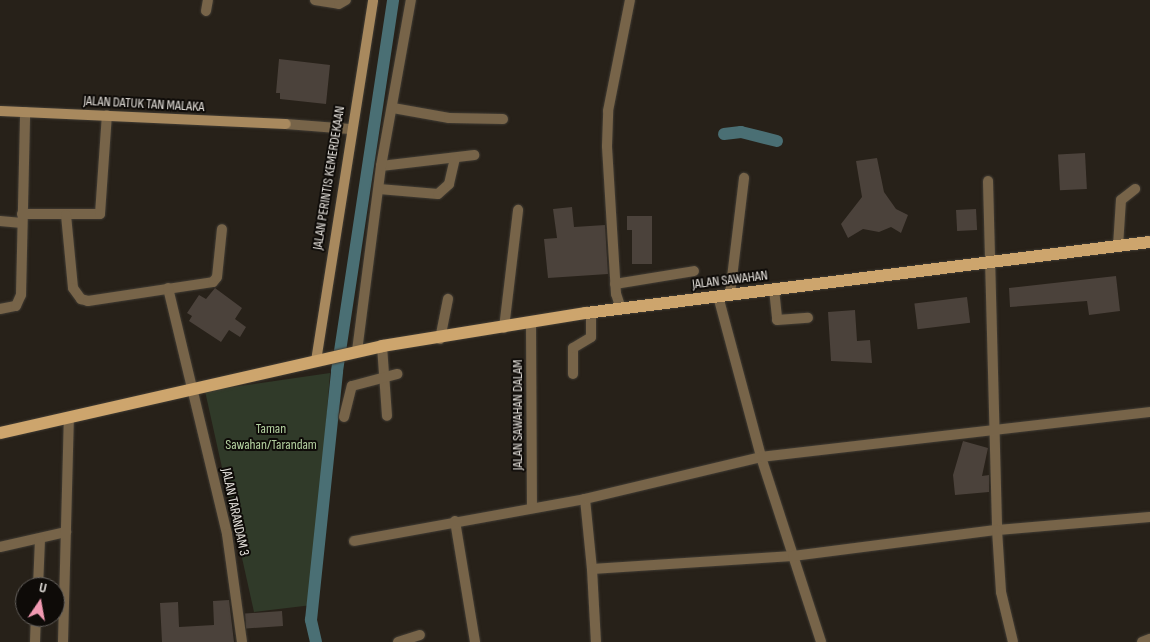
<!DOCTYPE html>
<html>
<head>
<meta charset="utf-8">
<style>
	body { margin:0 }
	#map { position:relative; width:1150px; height:642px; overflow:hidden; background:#272119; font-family:"Sofia Sans Condensed",sans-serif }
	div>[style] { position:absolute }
	.green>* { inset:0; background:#303a29 }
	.canal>* { height:12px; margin:-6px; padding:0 6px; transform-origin:6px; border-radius:6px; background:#4a6f74 }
	.building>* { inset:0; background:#4b423b; transform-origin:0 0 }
	.roads { filter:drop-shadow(0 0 1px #413c34) drop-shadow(0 0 1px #413c34) }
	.street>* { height:10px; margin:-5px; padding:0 5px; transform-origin:5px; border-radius:5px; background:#776449 }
	.secondary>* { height:10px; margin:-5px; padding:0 5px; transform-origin:5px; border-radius:5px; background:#a8895e }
	.primary>* { height:12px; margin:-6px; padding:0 6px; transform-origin:6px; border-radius:6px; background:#cda56d }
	span { translate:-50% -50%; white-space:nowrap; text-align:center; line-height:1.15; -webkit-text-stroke:4px #0e0b08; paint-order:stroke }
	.street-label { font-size:14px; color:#e4e0db }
	.park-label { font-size:14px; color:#b6d3a2 }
	.north { position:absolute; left:15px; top:577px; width:50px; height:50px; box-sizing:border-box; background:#0e0b08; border:1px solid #64605c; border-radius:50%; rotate:12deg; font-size:14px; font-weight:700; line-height:20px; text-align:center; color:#e4e0db }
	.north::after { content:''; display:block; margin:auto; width:18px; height:22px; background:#f19ab2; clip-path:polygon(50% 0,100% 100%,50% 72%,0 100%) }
</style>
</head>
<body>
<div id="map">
	<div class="green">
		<i style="clip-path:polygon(330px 373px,312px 605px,254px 612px,205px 391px)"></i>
	</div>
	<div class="canal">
		<i style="left:724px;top:134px;width:17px;rotate:-7deg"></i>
		<i style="left:741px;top:132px;width:37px;rotate:14deg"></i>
		<i style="left:316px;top:642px;width:23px;rotate:-103deg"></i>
		<i style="left:311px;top:620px;width:250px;rotate:-84deg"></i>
		<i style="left:337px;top:371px;width:375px;rotate:-81.4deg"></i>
	</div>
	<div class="building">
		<i style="clip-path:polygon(279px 59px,330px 65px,326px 104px,280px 99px,280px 93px,276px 93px)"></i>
		<i style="left:1085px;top:153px;width:36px;height:27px;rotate:87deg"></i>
		<i style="clip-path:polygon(877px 158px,884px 192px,896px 209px,908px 215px,901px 233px,891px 227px,879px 232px,863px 229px,848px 238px,841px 224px,862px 197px,856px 161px)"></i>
		<i style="clip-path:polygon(572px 207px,574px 227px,605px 225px,608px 274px,548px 278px,544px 239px,557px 238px,553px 209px)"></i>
		<i style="left:976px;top:209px;width:21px;height:20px;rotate:87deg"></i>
		<i style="clip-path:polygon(627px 216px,652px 216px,652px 264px,632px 264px,632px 230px,627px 230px)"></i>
		<i style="clip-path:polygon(1116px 276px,1120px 311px,1089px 315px,1087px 301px,1010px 307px,1009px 288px)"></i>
		<i style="clip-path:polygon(215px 288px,242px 308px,235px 319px,246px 327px,240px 337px,229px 330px,221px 342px,189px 321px,192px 316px,187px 313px,199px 295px,206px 299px)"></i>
		<i style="left:967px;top:297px;width:26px;height:53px;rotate:83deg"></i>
		<i style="clip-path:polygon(855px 310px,857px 341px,870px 340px,872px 363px,831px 361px,828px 312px)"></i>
		<i style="clip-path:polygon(963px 441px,988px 448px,982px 476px,989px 475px,989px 492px,955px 495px,953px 475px)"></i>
		<i style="clip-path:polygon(229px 600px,234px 642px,162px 642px,160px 603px,178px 602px,179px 627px,214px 625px,213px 601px)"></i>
		<i style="left:282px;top:611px;width:15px;height:37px;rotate:86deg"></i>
	</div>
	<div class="roads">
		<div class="street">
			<i style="left:315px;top:0;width:24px;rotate:9deg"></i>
			<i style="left:339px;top:4px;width:8px;rotate:-30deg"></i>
			<i style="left:206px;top:11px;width:11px;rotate:-80deg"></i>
			<i style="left:393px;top:108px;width:57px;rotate:10.1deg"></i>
			<i style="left:449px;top:118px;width:54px;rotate:1.1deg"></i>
			<i style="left:286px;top:124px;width:64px;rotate:4.5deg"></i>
			<i style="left:381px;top:166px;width:94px;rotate:-6.7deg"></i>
			<i style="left:988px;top:181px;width:349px;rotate:88.5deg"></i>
			<i style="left:997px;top:530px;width:154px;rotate:-4.9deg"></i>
			<i style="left:379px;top:189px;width:59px;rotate:4.8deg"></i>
			<i style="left:438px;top:194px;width:15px;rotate:-42deg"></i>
			<i style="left:449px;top:184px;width:26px;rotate:-77deg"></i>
			<i style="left:22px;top:214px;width:78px"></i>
			<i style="left:100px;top:214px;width:99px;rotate:-86deg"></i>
			<i style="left:66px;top:215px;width:73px;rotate:84.5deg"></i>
			<i style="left:73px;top:288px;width:14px;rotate:54deg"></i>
			<i style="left:81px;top:299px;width:7px;rotate:16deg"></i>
			<i style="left:88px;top:301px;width:126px;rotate:-8.6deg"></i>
			<i style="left:213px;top:282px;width:6px;rotate:-51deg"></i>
			<i style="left:217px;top:277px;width:48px;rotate:-84.1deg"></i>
			<i style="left:0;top:221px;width:22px;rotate:5deg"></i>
			<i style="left:1118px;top:246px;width:46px;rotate:-86.3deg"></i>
			<i style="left:1121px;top:200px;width:18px;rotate:-38deg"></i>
			<i style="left:615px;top:284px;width:80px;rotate:-9.3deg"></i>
			<i style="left:168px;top:288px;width:253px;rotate:76.5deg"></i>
			<i style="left:227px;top:534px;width:109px;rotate:82.1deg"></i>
			<i style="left:774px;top:289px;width:31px;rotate:84deg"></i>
			<i style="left:777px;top:320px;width:31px;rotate:-4deg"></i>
			<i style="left:730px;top:294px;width:117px;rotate:-83.1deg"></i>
			<i style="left:718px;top:296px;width:167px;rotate:75deg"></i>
			<i style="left:761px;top:457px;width:194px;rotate:72deg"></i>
			<i style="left:0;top:309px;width:16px;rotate:-11deg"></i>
			<i style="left:16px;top:306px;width:12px;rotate:-66deg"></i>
			<i style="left:21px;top:295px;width:183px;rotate:-88.7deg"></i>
			<i style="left:621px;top:309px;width:16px;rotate:-108deg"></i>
			<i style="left:616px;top:294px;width:148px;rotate:-93.5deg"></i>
			<i style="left:607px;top:146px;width:35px;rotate:-88deg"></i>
			<i style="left:608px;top:111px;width:113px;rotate:-78.8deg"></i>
			<i style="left:531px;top:323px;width:184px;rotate:89.7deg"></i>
			<i style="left:504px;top:328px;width:119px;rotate:-83.2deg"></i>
			<i style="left:440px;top:339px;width:41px;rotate:-78.7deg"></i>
			<i style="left:382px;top:346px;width:70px;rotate:85.9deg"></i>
			<i style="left:357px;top:351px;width:187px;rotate:-82.6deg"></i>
			<i style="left:381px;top:166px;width:169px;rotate:-79.8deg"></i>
			<i style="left:573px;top:374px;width:26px;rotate:-90deg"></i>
			<i style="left:573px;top:348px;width:21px;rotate:-31deg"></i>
			<i style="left:591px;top:337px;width:24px;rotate:-90deg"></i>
			<i style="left:344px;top:417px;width:32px;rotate:-76deg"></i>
			<i style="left:352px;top:386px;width:47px;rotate:-14.9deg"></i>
			<i style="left:585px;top:499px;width:70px;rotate:84.3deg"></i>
			<i style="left:592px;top:569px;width:201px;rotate:-3.7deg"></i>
			<i style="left:793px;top:556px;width:206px;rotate:-7.3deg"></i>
			<i style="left:997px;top:530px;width:62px;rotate:86.3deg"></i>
			<i style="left:1001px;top:592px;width:51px;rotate:76.5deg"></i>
			<i style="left:455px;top:521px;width:123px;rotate:80.6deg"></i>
			<i style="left:354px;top:541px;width:235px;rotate:-10.3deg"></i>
			<i style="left:585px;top:499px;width:181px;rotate:-13.4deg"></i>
			<i style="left:761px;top:457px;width:392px;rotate:-6.6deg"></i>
			<i style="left:0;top:547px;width:68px;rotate:-12.8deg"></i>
			<i style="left:592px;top:569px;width:73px;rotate:86.9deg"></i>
			<i style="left:38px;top:587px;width:48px;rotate:-87.6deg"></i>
			<i style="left:35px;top:642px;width:25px;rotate:-88deg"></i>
			<i style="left:63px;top:642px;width:224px;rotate:-88.5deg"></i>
			<i style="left:398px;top:642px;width:23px;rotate:-18deg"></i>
			<i style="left:1142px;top:642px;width:9px;rotate:-21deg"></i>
		</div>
		<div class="secondary">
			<i style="left:0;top:111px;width:286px;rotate:2.6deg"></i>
			<i style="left:316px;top:361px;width:365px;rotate:-81deg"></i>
		</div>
		<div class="primary">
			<i style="left:0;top:433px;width:392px;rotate:-12.8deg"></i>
			<i style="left:382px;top:346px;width:207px;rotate:-9.2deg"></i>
			<i style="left:586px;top:313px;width:568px;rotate:-7.18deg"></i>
		</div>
	</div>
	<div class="street-label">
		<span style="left:144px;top:104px;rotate:3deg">JALAN DATUK TAN MALAKA</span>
		<span style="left:329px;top:178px;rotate:-81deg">JALAN PERINTIS KEMERDEKAAN</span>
		<span style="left:730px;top:280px;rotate:-7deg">JALAN SAWAHAN</span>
		<span style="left:518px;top:415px;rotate:-90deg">JALAN SAWAHAN DALAM</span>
		<span style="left:235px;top:512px;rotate:78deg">JALAN TARANDAM 3</span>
	</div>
	<div class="park-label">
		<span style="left:271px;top:437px">Taman<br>Sawahan/Tarandam</span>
	</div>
	<div class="north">U</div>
</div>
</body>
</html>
